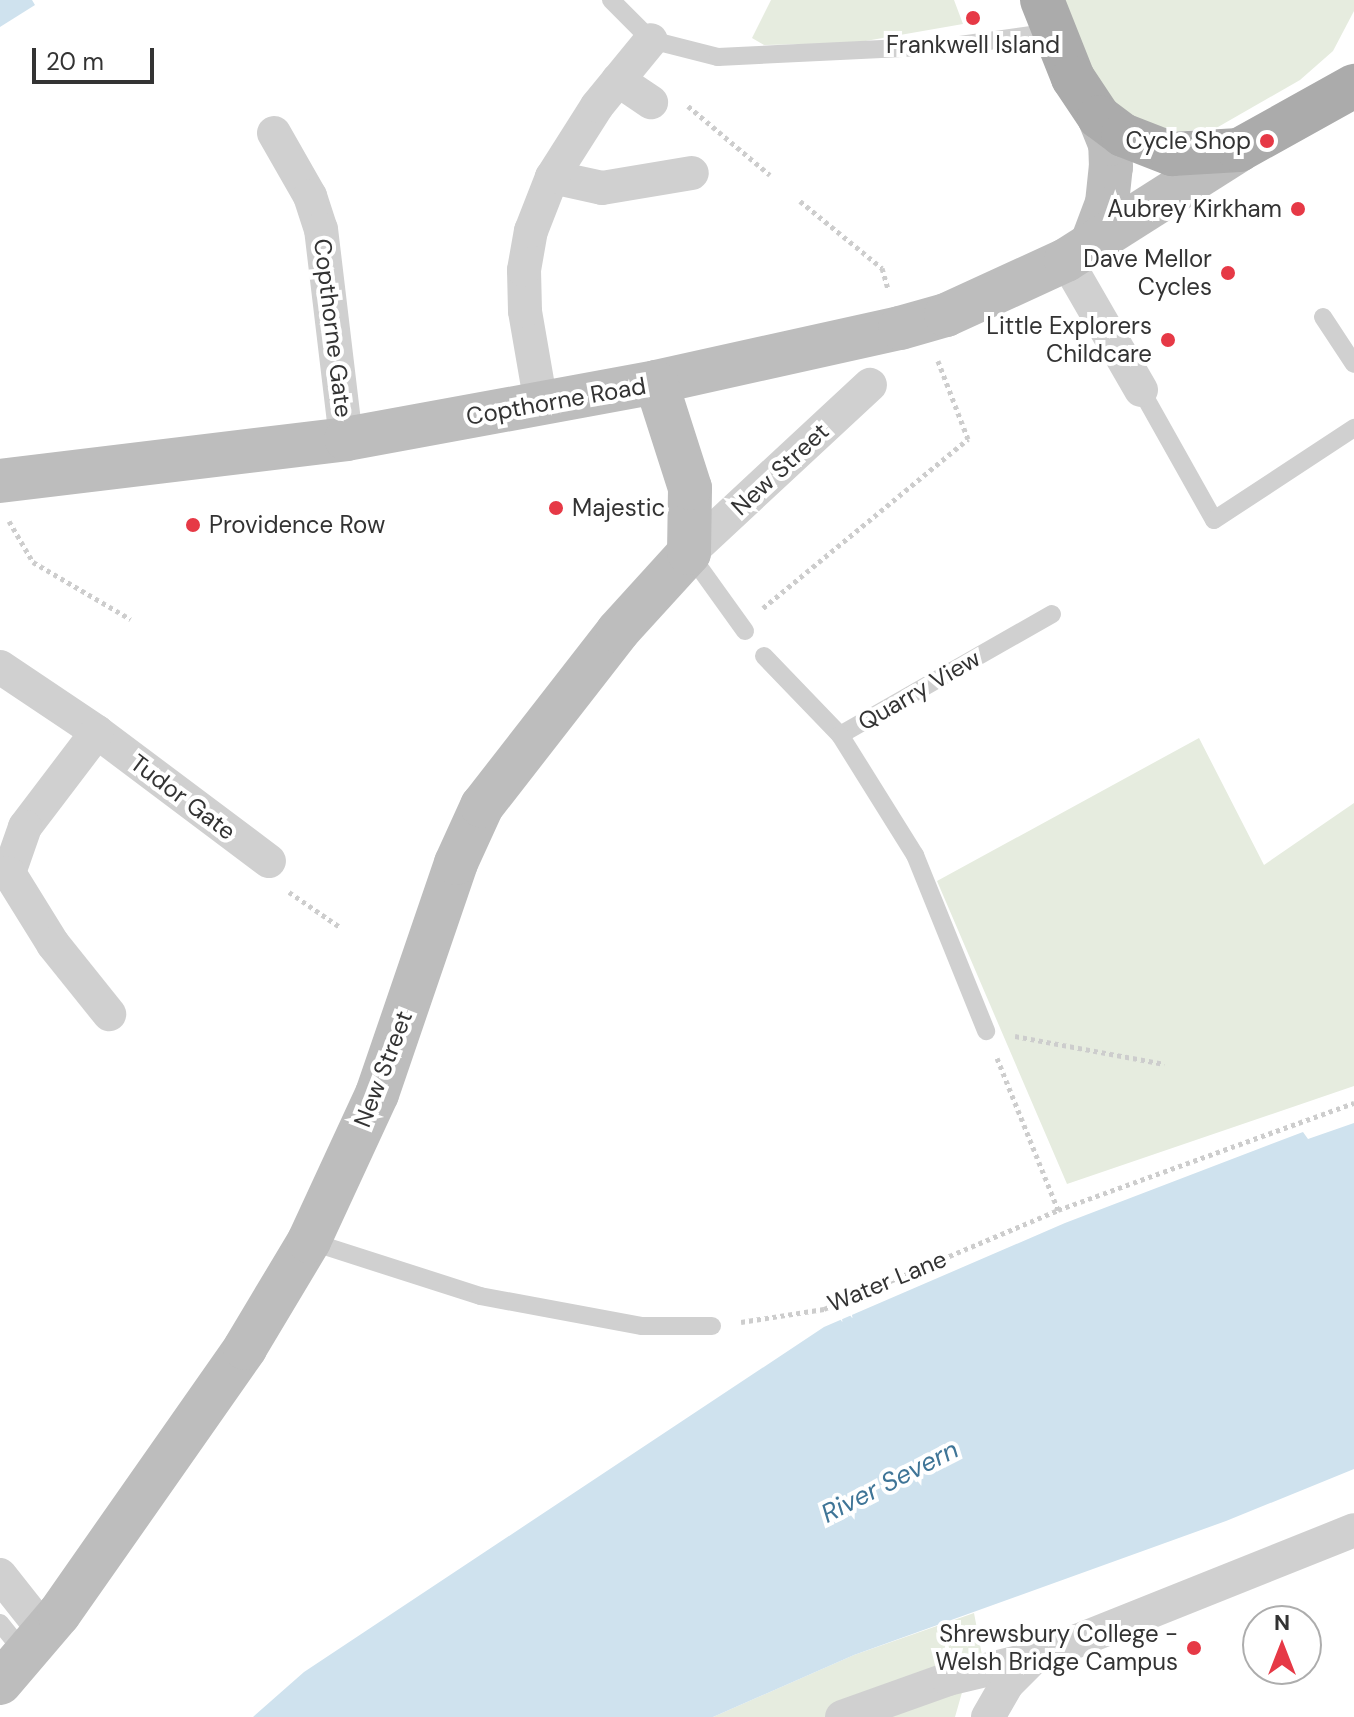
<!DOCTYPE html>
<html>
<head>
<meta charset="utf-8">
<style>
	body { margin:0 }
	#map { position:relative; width:1354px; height:1717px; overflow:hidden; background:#fff; font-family:"DM Sans",sans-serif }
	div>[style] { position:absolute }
	.green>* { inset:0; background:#e6ecdf }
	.water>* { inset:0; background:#cfe2ee }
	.path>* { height:5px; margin-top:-2.5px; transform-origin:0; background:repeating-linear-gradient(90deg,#cdcdcd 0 4px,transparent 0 8px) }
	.lane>* { height:18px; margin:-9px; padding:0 9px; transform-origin:9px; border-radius:9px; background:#d0d0d0 }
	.street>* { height:34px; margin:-17px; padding:0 17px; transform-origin:17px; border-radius:17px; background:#d0d0d0 }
	.secondary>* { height:44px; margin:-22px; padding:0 22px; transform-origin:22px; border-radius:22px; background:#bdbdbd }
	.primary>* { height:44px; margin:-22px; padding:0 22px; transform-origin:22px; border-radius:22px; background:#ababab }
	.dots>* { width:22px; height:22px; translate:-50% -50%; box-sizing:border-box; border:4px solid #fff; border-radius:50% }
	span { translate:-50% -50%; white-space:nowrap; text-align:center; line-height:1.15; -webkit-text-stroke:8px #fff; paint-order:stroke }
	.poi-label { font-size:24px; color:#333 }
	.right { translate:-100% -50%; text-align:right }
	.left { translate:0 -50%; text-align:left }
	.street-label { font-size:24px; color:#333 }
	.water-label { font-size:26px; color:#3f7597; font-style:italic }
	.north { position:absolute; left:1242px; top:1605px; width:80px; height:80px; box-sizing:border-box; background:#fff; border:2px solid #adadad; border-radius:50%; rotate:0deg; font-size:22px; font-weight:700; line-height:32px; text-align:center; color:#333 }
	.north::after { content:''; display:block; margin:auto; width:28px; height:36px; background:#e63946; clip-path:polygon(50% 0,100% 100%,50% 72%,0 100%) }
	.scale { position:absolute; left:32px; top:48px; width:122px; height:36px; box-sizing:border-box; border:4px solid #333; border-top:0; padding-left:10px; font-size:24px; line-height:28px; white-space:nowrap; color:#333; -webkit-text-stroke:6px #fff; paint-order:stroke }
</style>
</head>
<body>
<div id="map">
	<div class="green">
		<i style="clip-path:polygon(771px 0,954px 0,963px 24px,854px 43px,764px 45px,752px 38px)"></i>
		<i style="clip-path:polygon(1054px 0,1354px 0,1354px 11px,1333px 51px,1300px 80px,1218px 127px,1178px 132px,1139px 126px,1106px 105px)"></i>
		<i style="clip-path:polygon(1199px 738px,1264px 865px,1354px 803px,1354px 1086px,1067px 1184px,937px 881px)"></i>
		<i style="clip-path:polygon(974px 1613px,982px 1655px,967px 1675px,955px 1717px,713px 1717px,854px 1655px)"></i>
	</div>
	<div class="water">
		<i style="clip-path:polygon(0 0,32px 0,35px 5px,0 27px)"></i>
		<i style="clip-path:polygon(1354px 1123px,1354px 1469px,1226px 1521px,854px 1655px,713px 1717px,253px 1717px,304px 1672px,824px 1327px,1065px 1223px,1303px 1132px,1308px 1139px)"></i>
	</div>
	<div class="path">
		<i style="left:688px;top:106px;width:107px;rotate:40.1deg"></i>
		<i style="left:800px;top:201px;width:106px;rotate:39.3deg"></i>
		<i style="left:882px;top:268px;width:22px;rotate:74deg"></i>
		<i style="left:9px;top:521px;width:48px;rotate:59.7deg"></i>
		<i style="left:33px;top:562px;width:113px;rotate:30.4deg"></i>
		<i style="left:763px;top:608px;width:266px;rotate:-39.5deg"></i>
		<i style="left:968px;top:439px;width:84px;rotate:-111deg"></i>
		<i style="left:289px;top:892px;width:62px;rotate:34.5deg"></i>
		<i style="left:1015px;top:1036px;width:152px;rotate:10.6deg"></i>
		<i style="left:997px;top:1058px;width:164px;rotate:68.1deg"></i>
		<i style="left:741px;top:1322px;width:84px;rotate:-8.9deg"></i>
		<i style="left:824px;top:1309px;width:254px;rotate:-22.9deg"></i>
		<i style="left:1058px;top:1210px;width:315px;rotate:-19.9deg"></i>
	</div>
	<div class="lane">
		<i style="left:611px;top:0;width:57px;rotate:45deg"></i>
		<i style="left:651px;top:40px;width:69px;rotate:14.2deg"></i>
		<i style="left:718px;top:57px;width:242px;rotate:-2.8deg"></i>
		<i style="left:960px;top:45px;width:94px;rotate:-8deg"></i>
		<i style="left:1323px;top:317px;width:56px;rotate:56.6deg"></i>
		<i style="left:1141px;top:390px;width:149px;rotate:60.7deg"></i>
		<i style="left:1214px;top:520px;width:168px;rotate:-33.3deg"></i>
		<i style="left:689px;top:553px;width:96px;rotate:54.3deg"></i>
		<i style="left:764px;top:656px;width:110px;rotate:46.1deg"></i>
		<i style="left:840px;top:735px;width:244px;rotate:-29.7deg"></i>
		<i style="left:840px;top:735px;width:142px;rotate:58deg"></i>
		<i style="left:915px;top:855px;width:190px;rotate:68deg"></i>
		<i style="left:309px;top:1241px;width:180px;rotate:17.8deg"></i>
		<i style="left:480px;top:1296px;width:165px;rotate:10.5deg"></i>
		<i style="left:642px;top:1326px;width:70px"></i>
		<i style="left:0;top:1623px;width:40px;rotate:51deg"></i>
	</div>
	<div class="street">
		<i style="left:618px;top:80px;width:40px;rotate:34deg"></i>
		<i style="left:274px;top:133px;width:73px;rotate:60.3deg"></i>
		<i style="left:310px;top:196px;width:35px;rotate:72deg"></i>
		<i style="left:321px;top:229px;width:211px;rotate:83.2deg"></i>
		<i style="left:552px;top:177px;width:51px;rotate:12.4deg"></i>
		<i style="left:602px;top:188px;width:91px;rotate:-9.5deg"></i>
		<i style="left:1066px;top:260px;width:150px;rotate:60deg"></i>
		<i style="left:541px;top:404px;width:94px;rotate:-99.8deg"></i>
		<i style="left:525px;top:311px;width:41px;rotate:-91.4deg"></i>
		<i style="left:524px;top:270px;width:40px;rotate:-80deg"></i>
		<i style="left:531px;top:231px;width:58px;rotate:-68.7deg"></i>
		<i style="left:552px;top:177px;width:84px;rotate:-57.6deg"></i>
		<i style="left:597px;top:106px;width:85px;rotate:-50.7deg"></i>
		<i style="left:689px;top:553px;width:247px;rotate:-42.9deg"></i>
		<i style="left:0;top:667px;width:117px;rotate:33.8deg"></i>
		<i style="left:97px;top:732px;width:215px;rotate:36.9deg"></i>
		<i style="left:97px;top:732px;width:119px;rotate:127.2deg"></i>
		<i style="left:25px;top:827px;width:49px;rotate:109.2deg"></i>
		<i style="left:9px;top:873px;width:84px;rotate:58.2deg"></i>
		<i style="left:53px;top:944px;width:90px;rotate:51.3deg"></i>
		<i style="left:0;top:1575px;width:73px;rotate:51.7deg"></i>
		<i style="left:842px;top:1717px;width:113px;rotate:-19.7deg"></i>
		<i style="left:948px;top:1679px;width:86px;rotate:-13.4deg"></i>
		<i style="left:1032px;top:1659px;width:347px;rotate:-21.8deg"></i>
		<i style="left:988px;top:1717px;width:38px;rotate:-60deg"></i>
		<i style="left:1007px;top:1684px;width:35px;rotate:-45deg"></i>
	</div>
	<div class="secondary">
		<i style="left:1092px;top:243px;width:43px;rotate:-69.4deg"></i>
		<i style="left:1107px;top:203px;width:36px;rotate:-84deg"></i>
		<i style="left:1111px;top:167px;width:23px;rotate:-92deg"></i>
		<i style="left:1110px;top:144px;width:29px;rotate:-112deg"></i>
		<i style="left:0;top:481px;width:349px;rotate:-6.9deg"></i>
		<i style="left:346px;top:439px;width:315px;rotate:-10.4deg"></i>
		<i style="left:656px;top:382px;width:250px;rotate:-12.5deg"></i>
		<i style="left:900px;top:328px;width:48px;rotate:-15.8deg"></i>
		<i style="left:946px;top:315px;width:132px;rotate:-24.6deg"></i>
		<i style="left:1066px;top:260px;width:205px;rotate:-32.4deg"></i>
		<i style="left:0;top:1683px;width:91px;rotate:-49.5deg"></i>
		<i style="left:59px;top:1614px;width:325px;rotate:-55deg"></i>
		<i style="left:245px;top:1348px;width:125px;rotate:-59.1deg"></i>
		<i style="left:309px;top:1241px;width:162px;rotate:-65.2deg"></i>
		<i style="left:377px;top:1094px;width:244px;rotate:-71.1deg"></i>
		<i style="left:456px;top:863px;width:63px;rotate:-65.5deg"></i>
		<i style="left:482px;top:806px;width:222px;rotate:-52.1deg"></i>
		<i style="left:618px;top:631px;width:105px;rotate:-47.7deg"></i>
		<i style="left:689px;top:553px;width:65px;rotate:-89.1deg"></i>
		<i style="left:690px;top:488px;width:111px;rotate:-107.8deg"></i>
	</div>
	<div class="primary">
		<i style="left:1042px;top:0;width:84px;rotate:68.3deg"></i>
		<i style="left:1073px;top:78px;width:47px;rotate:56.3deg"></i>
		<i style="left:1099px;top:117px;width:30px;rotate:37deg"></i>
		<i style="left:1123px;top:135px;width:53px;rotate:21.2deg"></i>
		<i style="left:1172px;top:154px;width:67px;rotate:-3.4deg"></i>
		<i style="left:1239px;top:150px;width:132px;rotate:-29.1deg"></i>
	</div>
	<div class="dots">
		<i style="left:973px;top:18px;background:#e63946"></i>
		<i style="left:1267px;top:141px;background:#e63946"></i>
		<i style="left:1298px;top:209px;background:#e63946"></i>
		<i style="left:1228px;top:273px;background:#e63946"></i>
		<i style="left:1168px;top:340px;background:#e63946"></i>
		<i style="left:556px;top:508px;background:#e63946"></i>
		<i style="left:193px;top:525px;background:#e63946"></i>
		<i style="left:1194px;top:1648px;background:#e63946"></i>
	</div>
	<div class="poi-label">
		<span style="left:973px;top:45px">Frankwell Island</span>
		<span class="right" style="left:1251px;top:141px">Cycle Shop</span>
		<span class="right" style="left:1282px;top:209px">Aubrey Kirkham</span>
		<span class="right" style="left:1212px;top:273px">Dave Mellor<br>Cycles</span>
		<span class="right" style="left:1152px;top:340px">Little Explorers<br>Childcare</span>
		<span class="left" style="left:572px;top:508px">Majestic</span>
		<span class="left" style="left:209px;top:525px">Providence Row</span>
		<span class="right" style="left:1178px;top:1648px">Shrewsbury College -<br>Welsh Bridge Campus</span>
	</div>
	<div class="street-label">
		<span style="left:333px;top:328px;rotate:83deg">Copthorne Gate</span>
		<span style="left:556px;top:401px;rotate:-10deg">Copthorne Road</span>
		<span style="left:780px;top:469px;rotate:-43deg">New Street</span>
		<span style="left:919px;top:690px;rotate:-30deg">Quarry View</span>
		<span style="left:183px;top:797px;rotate:37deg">Tudor Gate</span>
		<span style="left:383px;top:1069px;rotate:-69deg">New Street</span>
		<span style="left:887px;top:1281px;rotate:-22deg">Water Lane</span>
	</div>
	<div class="water-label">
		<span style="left:890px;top:1482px;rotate:-27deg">River Severn</span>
	</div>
	<div class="north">N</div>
	<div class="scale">20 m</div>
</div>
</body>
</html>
